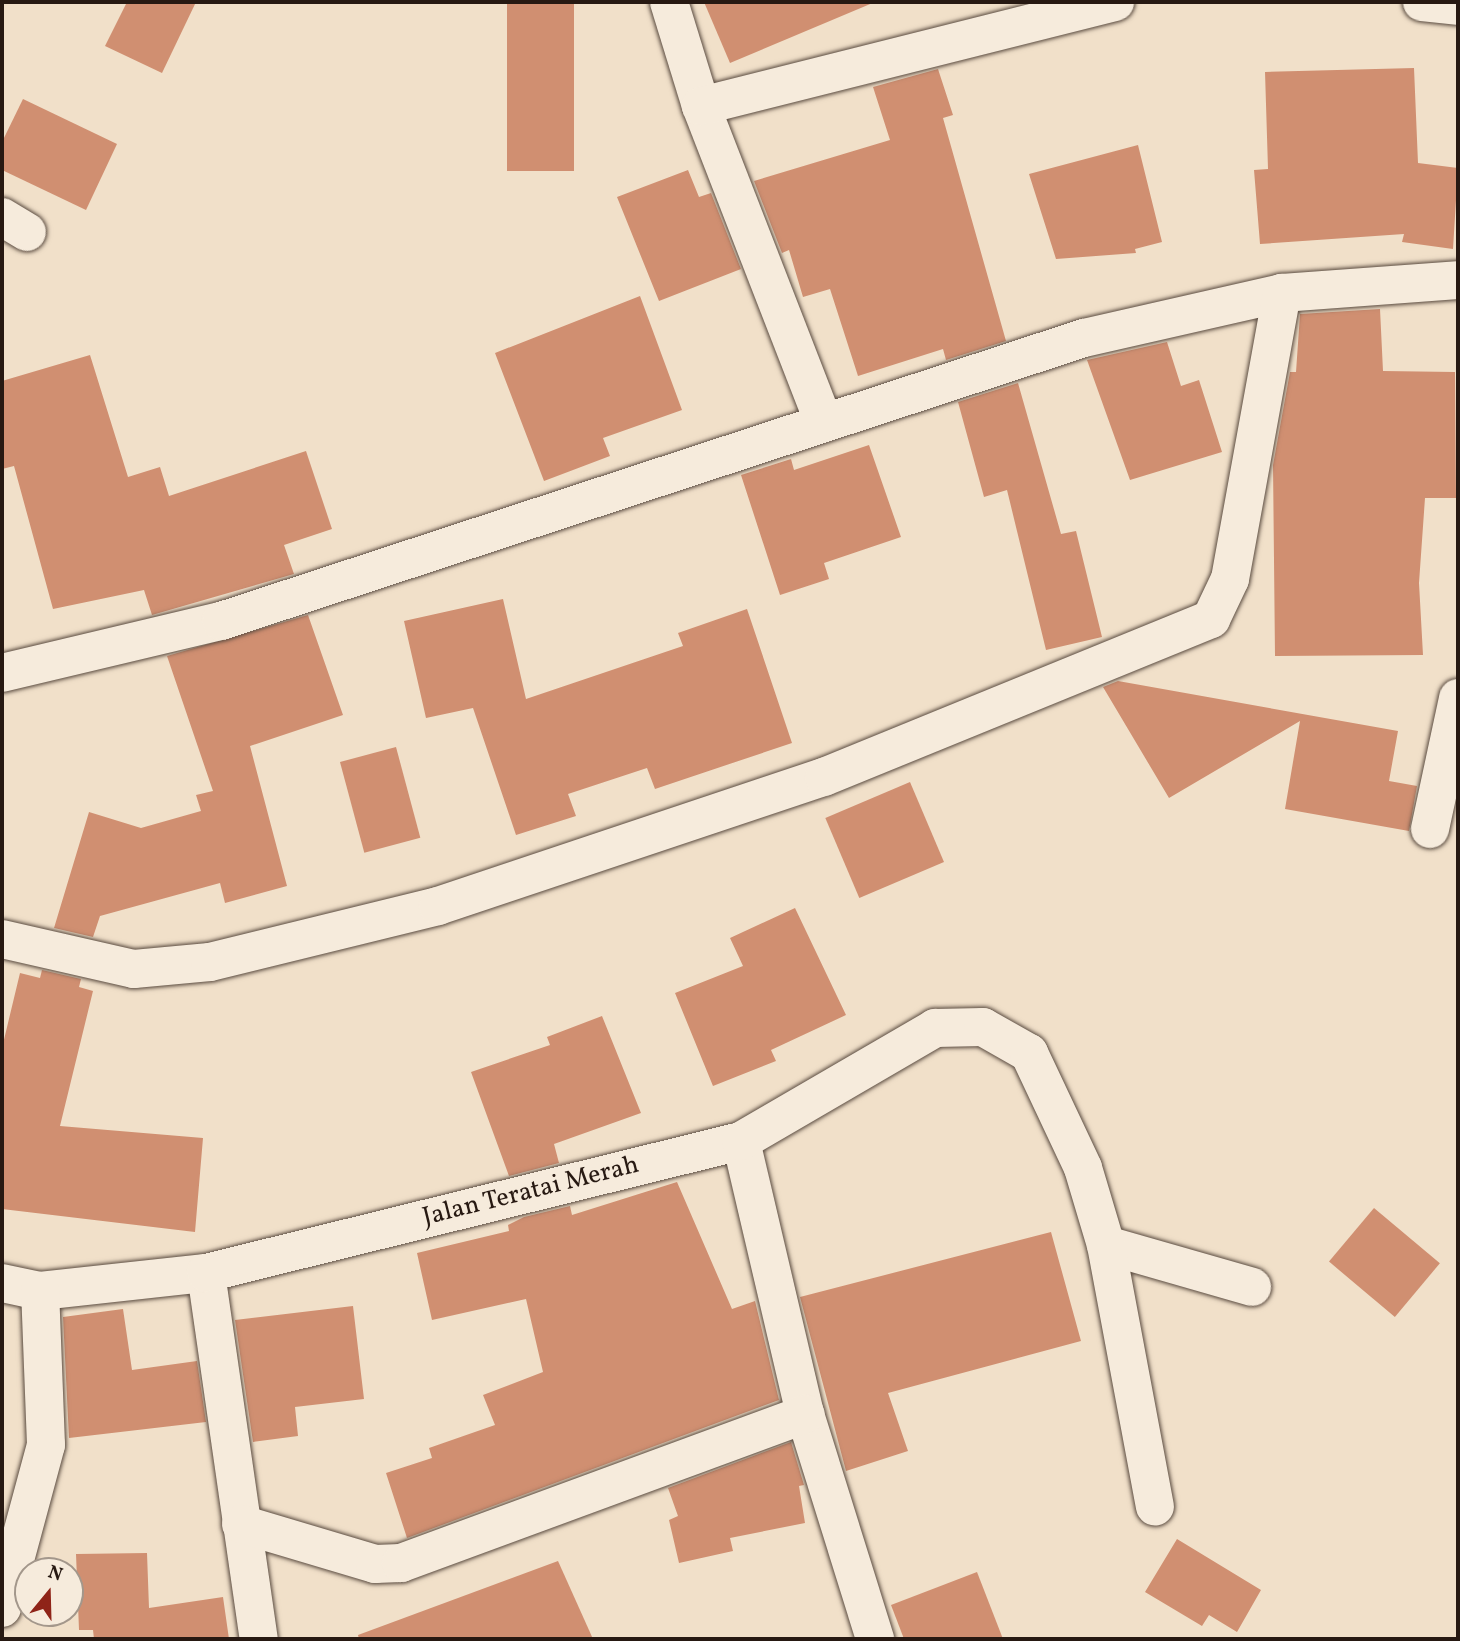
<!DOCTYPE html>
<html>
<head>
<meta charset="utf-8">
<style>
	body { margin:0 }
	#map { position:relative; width:1460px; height:1641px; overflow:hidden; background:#f1e0c9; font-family:Vollkorn,serif }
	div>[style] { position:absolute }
	.building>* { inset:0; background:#d08f71; transform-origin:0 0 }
	.roads { filter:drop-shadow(0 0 2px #5a4b40) drop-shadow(0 0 2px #5a4b40) }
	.minor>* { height:38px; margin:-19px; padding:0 19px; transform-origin:19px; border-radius:19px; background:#f6ebdc }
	span { translate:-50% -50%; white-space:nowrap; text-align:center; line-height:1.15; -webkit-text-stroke:5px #f6ebdc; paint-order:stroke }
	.street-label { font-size:26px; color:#271912 }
	.frame { position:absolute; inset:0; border:4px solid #271912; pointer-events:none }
	.north { position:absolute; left:14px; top:1557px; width:70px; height:70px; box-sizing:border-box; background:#f6ebdc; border:2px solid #a3978b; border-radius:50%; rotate:19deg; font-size:19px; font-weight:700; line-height:28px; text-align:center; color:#271912 }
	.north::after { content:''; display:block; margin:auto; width:24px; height:32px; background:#8f2418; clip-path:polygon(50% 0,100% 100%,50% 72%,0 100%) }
</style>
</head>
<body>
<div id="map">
	<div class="building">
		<i style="clip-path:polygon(127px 2px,196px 2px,162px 73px,105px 46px)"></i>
		<i style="left:507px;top:2px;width:67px;height:169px"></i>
		<i style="clip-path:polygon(704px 2px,875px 2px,730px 63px)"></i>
		<i style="clip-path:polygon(1414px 68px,1418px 163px,1458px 168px,1453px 249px,1402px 242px,1404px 234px,1260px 244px,1254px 170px,1268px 169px,1265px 72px)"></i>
		<i style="clip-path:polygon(938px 69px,953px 115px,943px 118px,1006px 341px,946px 360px,943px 349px,858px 376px,830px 289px,803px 297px,789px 250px,782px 253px,754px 181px,890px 140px,873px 87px)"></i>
		<i style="clip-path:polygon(23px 99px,117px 144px,86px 210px,2px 170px,2px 142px)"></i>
		<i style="clip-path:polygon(1138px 145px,1162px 242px,1135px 249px,1136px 253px,1056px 259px,1029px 174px)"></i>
		<i style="clip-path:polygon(688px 170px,699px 197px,711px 193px,741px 269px,659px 301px,617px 197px)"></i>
		<i style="clip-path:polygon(640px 296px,682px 410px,603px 438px,610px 456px,544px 481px,495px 353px)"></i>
		<i style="clip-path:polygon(1380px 309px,1383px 371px,1455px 372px,1456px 498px,1425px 498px,1419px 583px,1423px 655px,1275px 656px,1273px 465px,1290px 372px,1296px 372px,1300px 314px)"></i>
		<i style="clip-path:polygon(1167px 342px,1181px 386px,1199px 380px,1222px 452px,1130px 480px,1087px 360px)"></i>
		<i style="clip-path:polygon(90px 355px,128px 477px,160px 467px,169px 496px,306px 451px,332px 529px,284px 545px,294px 574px,152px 615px,144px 590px,53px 609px,14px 466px,2px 469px,2px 381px)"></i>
		<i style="clip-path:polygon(1018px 383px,1061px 534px,1076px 531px,1102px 637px,1046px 650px,1007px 490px,984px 497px,958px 402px)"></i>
		<i style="clip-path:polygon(869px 445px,901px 537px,824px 563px,829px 579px,780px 595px,741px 475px,791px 459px,794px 470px)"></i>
		<i style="clip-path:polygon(503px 599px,526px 699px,683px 646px,678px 633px,747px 609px,792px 743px,655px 789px,647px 768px,568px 794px,576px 816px,516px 835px,473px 708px,426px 718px,404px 621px)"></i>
		<i style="clip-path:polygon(308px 615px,343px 715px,250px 746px,287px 886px,225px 903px,220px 883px,100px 916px,93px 937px,54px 928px,89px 812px,141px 828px,201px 811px,196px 795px,213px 791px,167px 656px)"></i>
		<i style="clip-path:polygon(1118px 681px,1398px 731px,1389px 781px,1417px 786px,1409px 831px,1285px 809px,1300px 721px,1169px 798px,1103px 687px)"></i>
		<i style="left:396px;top:747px;width:94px;height:58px;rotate:75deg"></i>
		<i style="left:910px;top:782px;width:87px;height:92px;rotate:67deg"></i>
		<i style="clip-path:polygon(795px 908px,846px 1015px,771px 1050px,776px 1061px,713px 1086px,675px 993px,743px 966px,730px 938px)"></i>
		<i style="clip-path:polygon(42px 970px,81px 979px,79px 987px,93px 991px,60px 1126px,203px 1138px,195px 1232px,2px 1209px,2px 1048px,20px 973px,40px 978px)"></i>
		<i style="clip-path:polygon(602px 1016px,641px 1113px,554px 1144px,559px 1163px,509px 1176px,471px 1072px,550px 1045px,547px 1037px)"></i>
		<i style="clip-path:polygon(677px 1182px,732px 1309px,755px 1301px,779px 1400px,407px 1538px,386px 1473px,432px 1458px,429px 1448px,495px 1425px,483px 1395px,543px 1372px,526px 1299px,432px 1320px,417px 1253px,509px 1231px,508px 1225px,524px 1217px,570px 1206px,572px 1215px)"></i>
		<i style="left:1374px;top:1208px;width:86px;height:70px;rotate:40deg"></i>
		<i style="clip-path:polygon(1051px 1232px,1081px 1341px,888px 1393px,908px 1451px,846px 1471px,800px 1297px)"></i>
		<i style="clip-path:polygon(353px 1306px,364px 1399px,295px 1407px,298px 1436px,253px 1442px,235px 1320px)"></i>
		<i style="clip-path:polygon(123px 1309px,132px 1370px,197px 1361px,206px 1422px,69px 1438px,63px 1317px)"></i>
		<i style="clip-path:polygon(791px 1442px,804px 1485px,799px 1486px,805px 1523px,730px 1538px,733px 1551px,679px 1563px,669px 1520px,678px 1516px,668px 1488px)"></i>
		<i style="clip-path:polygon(1177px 1539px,1261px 1590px,1237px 1632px,1209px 1615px,1202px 1626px,1145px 1592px)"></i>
		<i style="clip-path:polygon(147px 1553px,149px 1608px,223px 1597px,229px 1639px,94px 1639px,93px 1630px,79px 1630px,76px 1554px)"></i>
		<i style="clip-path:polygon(558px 1561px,593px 1639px,359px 1639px,358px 1635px)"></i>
		<i style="clip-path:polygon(977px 1572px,1003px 1639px,904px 1639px,891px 1605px)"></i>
	</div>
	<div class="roads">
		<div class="minor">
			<i style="left:669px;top:2px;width:109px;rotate:72.9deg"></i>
			<i style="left:701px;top:106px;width:340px;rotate:68.8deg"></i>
			<i style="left:1422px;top:2px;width:36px;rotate:6deg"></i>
			<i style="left:701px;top:106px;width:427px;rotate:-14.1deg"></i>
			<i style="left:2px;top:217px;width:29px;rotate:31deg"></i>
			<i style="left:2px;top:673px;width:225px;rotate:-13.4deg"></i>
			<i style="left:221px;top:621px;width:908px;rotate:-18.16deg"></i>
			<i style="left:1084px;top:338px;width:203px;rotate:-12.8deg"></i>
			<i style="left:1282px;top:293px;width:176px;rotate:-4.2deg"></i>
			<i style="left:1430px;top:829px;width:134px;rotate:-77.9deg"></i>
			<i style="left:2px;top:939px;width:135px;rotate:12.8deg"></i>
			<i style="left:134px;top:969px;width:76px;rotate:-5.3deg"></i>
			<i style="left:210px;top:962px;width:235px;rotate:-13.8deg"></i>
			<i style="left:438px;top:906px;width:407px;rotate:-18.5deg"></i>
			<i style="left:824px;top:777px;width:418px;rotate:-22.2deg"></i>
			<i style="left:1211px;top:619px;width:44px;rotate:-64.6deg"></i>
			<i style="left:1230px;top:579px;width:291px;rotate:-79.7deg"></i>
			<i style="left:741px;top:1141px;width:280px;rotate:76.8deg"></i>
			<i style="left:805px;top:1414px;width:236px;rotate:72.7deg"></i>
			<i style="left:1106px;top:1245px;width:152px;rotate:16deg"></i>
			<i style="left:206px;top:1273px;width:370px;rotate:81.8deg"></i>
			<i style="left:2px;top:1283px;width:39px;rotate:12deg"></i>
			<i style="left:40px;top:1291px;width:167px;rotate:-6.2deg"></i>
			<i style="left:206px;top:1273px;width:551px;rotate:-13.86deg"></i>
			<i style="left:741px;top:1141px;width:225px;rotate:-30.2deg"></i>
			<i style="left:935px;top:1028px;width:48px;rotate:-1.2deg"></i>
			<i style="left:983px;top:1027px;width:53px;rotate:29.5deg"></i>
			<i style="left:1029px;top:1053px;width:127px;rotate:64.8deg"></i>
			<i style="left:1083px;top:1168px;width:80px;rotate:73.4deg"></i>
			<i style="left:1106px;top:1245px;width:266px;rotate:79.4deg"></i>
			<i style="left:241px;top:1524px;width:140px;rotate:16.6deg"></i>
			<i style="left:375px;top:1564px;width:26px;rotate:-2deg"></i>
			<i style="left:401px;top:1563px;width:431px;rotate:-20.2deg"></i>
			<i style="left:2px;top:1608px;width:169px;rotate:-74.9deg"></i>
			<i style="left:46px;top:1445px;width:154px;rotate:-92.2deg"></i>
		</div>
	</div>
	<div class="street-label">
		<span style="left:531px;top:1192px;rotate:-14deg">Jalan Teratai Merah</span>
	</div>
	<div class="frame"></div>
	<div class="north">N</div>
</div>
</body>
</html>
